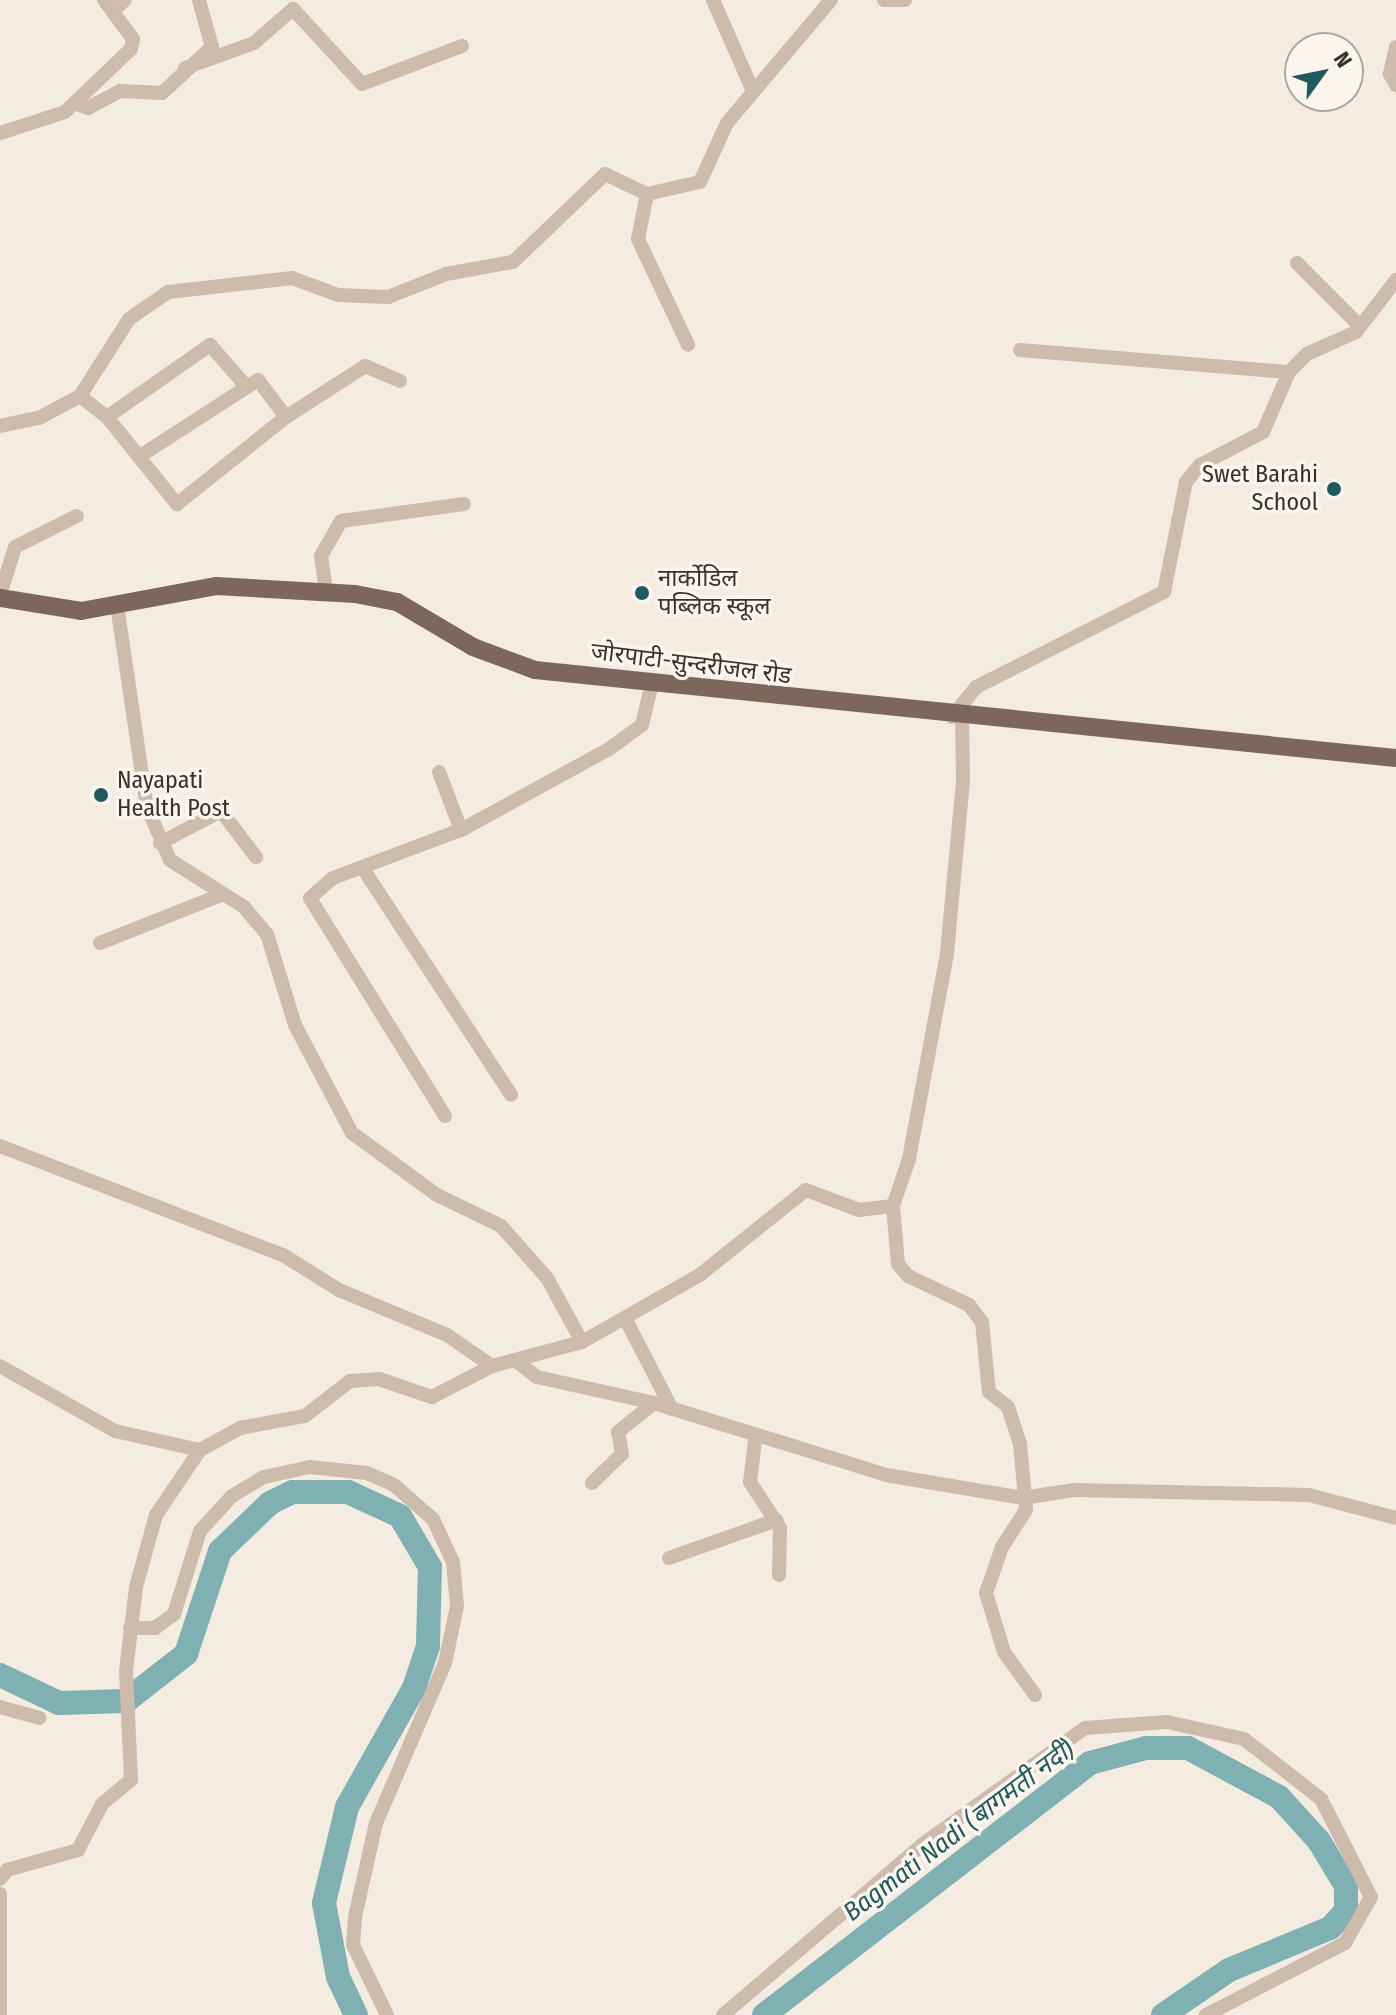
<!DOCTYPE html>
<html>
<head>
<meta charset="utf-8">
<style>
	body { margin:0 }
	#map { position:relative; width:1396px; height:2015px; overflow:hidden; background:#f4ebe1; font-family:"Fira Sans Condensed","Noto Sans Devanagari",sans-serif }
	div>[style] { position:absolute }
	.river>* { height:24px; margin:-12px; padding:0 12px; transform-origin:12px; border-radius:12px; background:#7fb0b2 }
	.minor>* { height:14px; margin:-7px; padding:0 7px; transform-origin:7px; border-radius:7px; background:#cdbbac }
	.major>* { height:18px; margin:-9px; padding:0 9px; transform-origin:9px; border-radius:9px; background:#7d675c }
	.dots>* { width:22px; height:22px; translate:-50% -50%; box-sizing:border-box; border:4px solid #fbf5ee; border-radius:50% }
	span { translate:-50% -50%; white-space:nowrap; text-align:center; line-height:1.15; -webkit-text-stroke:7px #fbf5ee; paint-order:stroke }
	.poi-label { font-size:24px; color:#3b302b }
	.right { translate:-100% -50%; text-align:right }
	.left { translate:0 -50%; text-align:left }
	.street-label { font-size:24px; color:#3b302b }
	.water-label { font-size:26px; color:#1f5a5e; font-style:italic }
	.north { position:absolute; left:1284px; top:32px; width:80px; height:80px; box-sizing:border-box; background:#fbf5ee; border:2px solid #aea6a0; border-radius:50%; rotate:57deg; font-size:22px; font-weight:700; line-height:32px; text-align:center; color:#3b302b }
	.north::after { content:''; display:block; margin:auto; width:28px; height:36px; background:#1f5a5e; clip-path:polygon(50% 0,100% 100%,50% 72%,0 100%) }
</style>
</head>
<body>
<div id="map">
	<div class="river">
		<i style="left:0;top:1675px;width:65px;rotate:25.4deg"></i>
		<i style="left:59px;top:1703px;width:67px;rotate:-1.7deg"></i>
		<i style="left:126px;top:1701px;width:76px;rotate:-38.1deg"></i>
		<i style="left:186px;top:1654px;width:108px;rotate:-71.7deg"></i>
		<i style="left:220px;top:1551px;width:69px;rotate:-43.8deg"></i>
		<i style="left:270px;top:1503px;width:25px;rotate:-26deg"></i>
		<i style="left:293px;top:1492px;width:55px"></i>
		<i style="left:348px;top:1492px;width:57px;rotate:24.8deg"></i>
		<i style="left:400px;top:1516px;width:59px;rotate:59.5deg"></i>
		<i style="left:430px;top:1567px;width:79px;rotate:91.5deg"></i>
		<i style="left:428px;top:1646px;width:44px;rotate:108.4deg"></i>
		<i style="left:414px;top:1688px;width:137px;rotate:119.4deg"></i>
		<i style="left:347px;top:1807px;width:99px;rotate:103.5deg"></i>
		<i style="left:324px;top:1903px;width:75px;rotate:79.3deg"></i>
		<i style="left:338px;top:1977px;width:42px;rotate:64.7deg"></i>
		<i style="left:764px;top:2015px;width:412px;rotate:-37.7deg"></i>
		<i style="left:1090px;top:1763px;width:58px;rotate:-15deg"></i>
		<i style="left:1146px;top:1748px;width:42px"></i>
		<i style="left:1188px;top:1748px;width:103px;rotate:28.3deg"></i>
		<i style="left:1279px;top:1797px;width:59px;rotate:47.7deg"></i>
		<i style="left:1319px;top:1841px;width:52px;rotate:59deg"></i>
		<i style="left:1346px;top:1886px;width:25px;rotate:90deg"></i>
		<i style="left:1346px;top:1911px;width:23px;rotate:133deg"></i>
		<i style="left:1330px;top:1928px;width:109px;rotate:157.4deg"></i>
		<i style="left:1229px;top:1970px;width:80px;rotate:145.7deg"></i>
	</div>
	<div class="minor">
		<i style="left:713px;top:0;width:99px;rotate:66.3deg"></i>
		<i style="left:884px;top:0;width:21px"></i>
		<i style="left:113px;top:11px;width:16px;rotate:-43deg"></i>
		<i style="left:1396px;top:47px;width:28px;rotate:103deg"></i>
		<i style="left:1390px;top:74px;width:13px;rotate:61deg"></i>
		<i style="left:185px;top:68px;width:73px;rotate:-19.9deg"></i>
		<i style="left:254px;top:43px;width:52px;rotate:-41.1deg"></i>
		<i style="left:293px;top:9px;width:102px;rotate:47.4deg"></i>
		<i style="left:362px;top:84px;width:107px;rotate:-20.8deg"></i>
		<i style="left:75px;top:103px;width:14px;rotate:21deg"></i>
		<i style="left:88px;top:108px;width:36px;rotate:-28deg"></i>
		<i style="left:120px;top:91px;width:42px;rotate:2.7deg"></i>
		<i style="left:162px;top:93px;width:68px;rotate:-42.6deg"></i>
		<i style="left:212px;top:47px;width:49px;rotate:-105.5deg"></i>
		<i style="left:0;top:133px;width:68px;rotate:-17.9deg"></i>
		<i style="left:65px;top:112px;width:91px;rotate:-43.7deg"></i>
		<i style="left:131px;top:49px;width:10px;rotate:-79deg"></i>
		<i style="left:133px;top:39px;width:49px;rotate:-126.6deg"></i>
		<i style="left:647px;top:194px;width:46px;rotate:101.3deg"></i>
		<i style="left:638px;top:239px;width:117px;rotate:64.7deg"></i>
		<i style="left:1297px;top:263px;width:89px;rotate:45deg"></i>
		<i style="left:1020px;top:350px;width:270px;rotate:4.7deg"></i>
		<i style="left:80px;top:396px;width:34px;rotate:38deg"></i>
		<i style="left:107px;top:417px;width:112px;rotate:51.2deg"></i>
		<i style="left:177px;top:504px;width:139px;rotate:-38.6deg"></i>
		<i style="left:286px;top:417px;width:46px;rotate:-127.1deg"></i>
		<i style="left:258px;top:380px;width:140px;rotate:147.2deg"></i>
		<i style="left:107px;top:417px;width:126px;rotate:-35deg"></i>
		<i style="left:210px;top:345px;width:56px;rotate:48.6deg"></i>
		<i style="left:286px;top:417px;width:94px;rotate:-32.8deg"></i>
		<i style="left:365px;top:366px;width:38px;rotate:23deg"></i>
		<i style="left:0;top:426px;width:40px;rotate:-12deg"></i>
		<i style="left:39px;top:418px;width:47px;rotate:-28.2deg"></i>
		<i style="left:80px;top:396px;width:91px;rotate:-57.5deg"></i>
		<i style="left:129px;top:319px;width:47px;rotate:-34.7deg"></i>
		<i style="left:168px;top:292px;width:125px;rotate:-6.4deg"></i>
		<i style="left:292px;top:278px;width:49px;rotate:20.3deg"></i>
		<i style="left:338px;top:295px;width:50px;rotate:2.3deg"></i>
		<i style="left:388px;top:297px;width:62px;rotate:-21.6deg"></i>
		<i style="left:446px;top:274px;width:68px;rotate:-10.2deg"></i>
		<i style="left:513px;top:262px;width:127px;rotate:-43.7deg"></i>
		<i style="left:605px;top:174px;width:47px;rotate:25.5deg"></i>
		<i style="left:647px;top:194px;width:54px;rotate:-12.8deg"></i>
		<i style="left:700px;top:182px;width:65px;rotate:-65.4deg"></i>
		<i style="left:727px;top:123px;width:161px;rotate:-49.8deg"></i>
		<i style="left:326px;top:591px;width:35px;rotate:-98deg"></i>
		<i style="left:321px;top:556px;width:40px;rotate:-60.3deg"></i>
		<i style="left:341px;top:521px;width:124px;rotate:-7.9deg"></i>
		<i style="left:0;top:595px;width:50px;rotate:-72.6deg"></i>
		<i style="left:15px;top:547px;width:69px;rotate:-26.6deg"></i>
		<i style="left:117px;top:605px;width:204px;rotate:81.6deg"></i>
		<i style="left:147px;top:807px;width:58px;rotate:66.5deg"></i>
		<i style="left:170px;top:860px;width:88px;rotate:32.4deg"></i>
		<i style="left:244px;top:907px;width:35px;rotate:50deg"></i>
		<i style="left:267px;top:934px;width:95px;rotate:72.9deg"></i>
		<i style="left:295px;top:1025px;width:122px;rotate:62.2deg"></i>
		<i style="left:352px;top:1133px;width:105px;rotate:36.1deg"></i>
		<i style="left:437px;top:1195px;width:71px;rotate:25.8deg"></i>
		<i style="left:501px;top:1226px;width:69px;rotate:48.5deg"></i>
		<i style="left:547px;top:1278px;width:73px;rotate:61.3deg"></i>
		<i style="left:952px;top:717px;width:38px;rotate:-51deg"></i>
		<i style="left:976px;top:687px;width:211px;rotate:-26.8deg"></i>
		<i style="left:1164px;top:592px;width:112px;rotate:-78.7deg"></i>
		<i style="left:1186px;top:482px;width:22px;rotate:-51deg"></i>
		<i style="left:1200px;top:465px;width:71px;rotate:-27.6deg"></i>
		<i style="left:1263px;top:432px;width:65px;rotate:-66.6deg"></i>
		<i style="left:1289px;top:372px;width:25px;rotate:-45deg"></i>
		<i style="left:1307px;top:354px;width:54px;rotate:-24.2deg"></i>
		<i style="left:1356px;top:332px;width:66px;rotate:-52.4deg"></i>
		<i style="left:439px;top:772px;width:62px;rotate:69.2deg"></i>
		<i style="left:160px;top:843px;width:69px;rotate:-27.7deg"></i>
		<i style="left:221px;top:811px;width:58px;rotate:52.7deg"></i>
		<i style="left:362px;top:867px;width:272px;rotate:56.8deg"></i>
		<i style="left:100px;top:943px;width:132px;rotate:-21.7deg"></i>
		<i style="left:445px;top:1116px;width:256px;rotate:-121.8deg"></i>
		<i style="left:310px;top:898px;width:30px;rotate:-41deg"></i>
		<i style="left:333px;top:878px;width:137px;rotate:-20.6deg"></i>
		<i style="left:461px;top:830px;width:169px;rotate:-28.7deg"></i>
		<i style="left:609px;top:749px;width:41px;rotate:-36deg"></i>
		<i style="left:642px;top:725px;width:43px;rotate:-76.6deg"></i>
		<i style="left:0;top:1146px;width:303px;rotate:21.1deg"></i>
		<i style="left:283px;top:1255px;width:66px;rotate:32deg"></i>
		<i style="left:339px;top:1290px;width:117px;rotate:22.6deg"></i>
		<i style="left:447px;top:1335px;width:55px;rotate:34.6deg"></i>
		<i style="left:893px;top:1206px;width:58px;rotate:85.1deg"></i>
		<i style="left:898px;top:1264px;width:16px;rotate:50deg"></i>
		<i style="left:908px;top:1276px;width:68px;rotate:25.4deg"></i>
		<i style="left:969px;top:1305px;width:21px;rotate:53deg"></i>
		<i style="left:982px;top:1322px;width:70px;rotate:84.3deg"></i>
		<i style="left:989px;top:1392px;width:24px;rotate:38deg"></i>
		<i style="left:1008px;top:1407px;width:38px;rotate:72deg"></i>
		<i style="left:1020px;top:1443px;width:67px;rotate:84.9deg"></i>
		<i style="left:1026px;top:1510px;width:44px;rotate:123deg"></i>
		<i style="left:1002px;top:1547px;width:49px;rotate:109.2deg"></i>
		<i style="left:986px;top:1593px;width:62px;rotate:73deg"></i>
		<i style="left:1004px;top:1652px;width:53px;rotate:54.2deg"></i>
		<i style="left:626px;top:1320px;width:100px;rotate:62.7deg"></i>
		<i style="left:515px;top:1360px;width:28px;rotate:38deg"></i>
		<i style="left:537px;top:1377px;width:120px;rotate:12.5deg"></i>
		<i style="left:654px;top:1403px;width:243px;rotate:17.2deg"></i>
		<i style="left:886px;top:1475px;width:139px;rotate:9.5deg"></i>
		<i style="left:1023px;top:1498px;width:52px;rotate:-8.9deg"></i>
		<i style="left:1074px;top:1490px;width:235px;rotate:1.2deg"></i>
		<i style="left:1309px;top:1495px;width:90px;rotate:14.8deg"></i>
		<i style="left:0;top:1366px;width:132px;rotate:29.5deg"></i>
		<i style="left:115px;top:1431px;width:87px;rotate:12.6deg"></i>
		<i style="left:755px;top:1440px;width:42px;rotate:96.8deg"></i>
		<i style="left:750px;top:1482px;width:55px;rotate:56.9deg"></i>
		<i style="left:780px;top:1528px;width:47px;rotate:91.2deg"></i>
		<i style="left:592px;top:1483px;width:42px;rotate:-44deg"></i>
		<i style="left:622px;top:1454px;width:22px;rotate:-100deg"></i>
		<i style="left:618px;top:1432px;width:46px;rotate:-38.9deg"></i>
		<i style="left:669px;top:1558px;width:114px;rotate:-19.4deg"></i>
		<i style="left:130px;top:1628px;width:25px"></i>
		<i style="left:155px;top:1628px;width:24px;rotate:-36deg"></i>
		<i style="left:174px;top:1614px;width:87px;rotate:-72.6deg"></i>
		<i style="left:200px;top:1531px;width:47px;rotate:-47.6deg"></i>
		<i style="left:232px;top:1496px;width:37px;rotate:-31deg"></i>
		<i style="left:264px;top:1477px;width:47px;rotate:-12.3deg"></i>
		<i style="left:310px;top:1467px;width:57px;rotate:6deg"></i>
		<i style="left:367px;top:1473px;width:30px;rotate:24deg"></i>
		<i style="left:394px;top:1485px;width:52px;rotate:41.1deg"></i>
		<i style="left:433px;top:1519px;width:47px;rotate:65.1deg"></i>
		<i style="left:453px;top:1562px;width:44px;rotate:84.8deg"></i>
		<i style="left:457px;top:1606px;width:58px;rotate:101.9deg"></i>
		<i style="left:445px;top:1663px;width:174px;rotate:113.3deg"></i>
		<i style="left:376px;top:1823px;width:96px;rotate:102.6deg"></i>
		<i style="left:355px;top:1917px;width:28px;rotate:94deg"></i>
		<i style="left:353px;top:1945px;width:78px;rotate:64.1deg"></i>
		<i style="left:0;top:1707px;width:41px;rotate:15.4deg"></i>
		<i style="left:0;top:1879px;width:11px;rotate:-52deg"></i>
		<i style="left:7px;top:1870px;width:74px;rotate:-15.7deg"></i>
		<i style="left:78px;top:1850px;width:52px;rotate:-62.4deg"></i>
		<i style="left:102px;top:1804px;width:38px;rotate:-40deg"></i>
		<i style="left:131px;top:1780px;width:109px;rotate:-92.6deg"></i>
		<i style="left:126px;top:1671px;width:85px;rotate:-83.2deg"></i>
		<i style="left:136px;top:1587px;width:75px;rotate:-74.5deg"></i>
		<i style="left:156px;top:1515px;width:78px;rotate:-55.9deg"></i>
		<i style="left:200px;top:1450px;width:46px;rotate:-28.8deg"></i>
		<i style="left:240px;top:1428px;width:66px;rotate:-10.5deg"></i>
		<i style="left:305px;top:1416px;width:57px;rotate:-37.9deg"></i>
		<i style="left:350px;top:1381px;width:29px;rotate:-4deg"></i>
		<i style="left:379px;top:1379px;width:56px;rotate:18.8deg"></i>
		<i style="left:432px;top:1397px;width:68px;rotate:-27.3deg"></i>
		<i style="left:492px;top:1366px;width:93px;rotate:-14.9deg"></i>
		<i style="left:582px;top:1342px;width:137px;rotate:-29.7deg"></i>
		<i style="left:701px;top:1274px;width:134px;rotate:-38.7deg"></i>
		<i style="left:806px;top:1190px;width:57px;rotate:20.7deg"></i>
		<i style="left:859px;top:1210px;width:34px;rotate:-7deg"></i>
		<i style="left:893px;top:1206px;width:50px;rotate:-71.2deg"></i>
		<i style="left:909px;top:1159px;width:209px;rotate:-79.5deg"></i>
		<i style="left:947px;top:953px;width:175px;rotate:-84.7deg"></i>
		<i style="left:963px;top:779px;width:62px;rotate:-90.9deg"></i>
		<i style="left:0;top:1894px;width:121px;rotate:90deg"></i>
		<i style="left:723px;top:2015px;width:263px;rotate:-40.5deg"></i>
		<i style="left:923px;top:1844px;width:199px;rotate:-35.6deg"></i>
		<i style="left:1085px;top:1728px;width:82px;rotate:-4.2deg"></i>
		<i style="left:1167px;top:1722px;width:79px;rotate:12.4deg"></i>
		<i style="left:1244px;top:1739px;width:98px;rotate:37.9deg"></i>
		<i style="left:1321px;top:1799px;width:110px;rotate:63deg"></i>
		<i style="left:1371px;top:1897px;width:53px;rotate:119.5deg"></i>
		<i style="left:1345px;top:1943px;width:157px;rotate:152.6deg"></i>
	</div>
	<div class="major">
		<i style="left:0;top:598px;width:82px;rotate:9.1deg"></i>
		<i style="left:81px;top:611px;width:137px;rotate:-10.5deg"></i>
		<i style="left:216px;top:586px;width:139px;rotate:3.3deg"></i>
		<i style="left:355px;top:594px;width:43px;rotate:10.8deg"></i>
		<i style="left:397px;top:602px;width:88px;rotate:30.6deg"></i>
		<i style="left:473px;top:647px;width:66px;rotate:20.4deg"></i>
		<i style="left:535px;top:670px;width:865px;rotate:5.84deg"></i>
	</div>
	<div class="dots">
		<i style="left:1334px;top:489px;background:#1f5a5e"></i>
		<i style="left:642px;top:593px;background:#1f5a5e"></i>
		<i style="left:101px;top:795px;background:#1f5a5e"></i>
	</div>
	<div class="poi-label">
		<span class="right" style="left:1318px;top:489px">Swet Barahi<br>School</span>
		<span class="left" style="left:658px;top:593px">नार्कोडिल<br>पब्लिक स्कूल</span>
		<span class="left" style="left:117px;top:795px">Nayapati<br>Health Post</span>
	</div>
	<div class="street-label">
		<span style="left:691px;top:664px;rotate:7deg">जोरपाटी-सुन्दरीजल रोड</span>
	</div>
	<div class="water-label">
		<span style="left:959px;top:1831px;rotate:-37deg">Bagmati Nadi (बागमती नदी)</span>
	</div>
	<div class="north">N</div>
</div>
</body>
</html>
